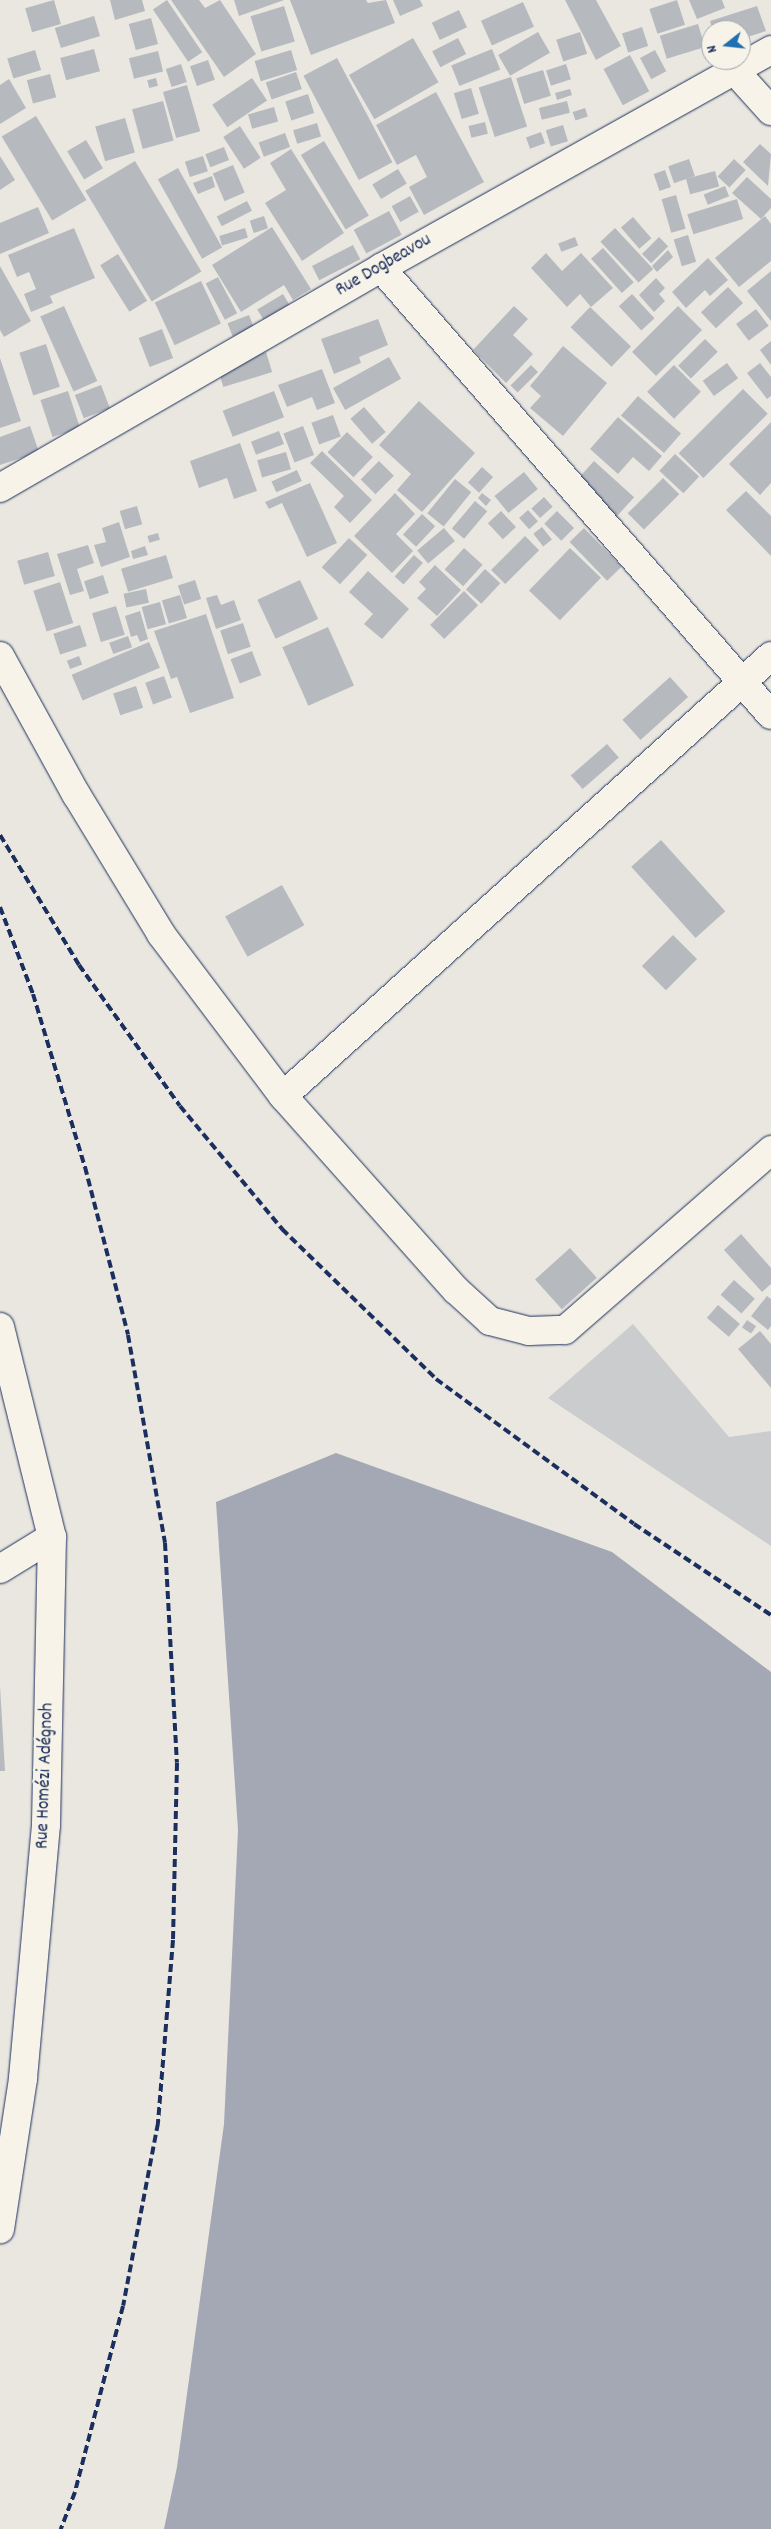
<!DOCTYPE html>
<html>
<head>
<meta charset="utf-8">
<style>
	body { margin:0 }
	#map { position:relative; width:771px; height:2529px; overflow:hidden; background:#eae7e0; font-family:Dekko,sans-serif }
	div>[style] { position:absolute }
	.green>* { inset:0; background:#cbcccd }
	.water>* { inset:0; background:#a3a8b4 }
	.building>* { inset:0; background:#b6babf; transform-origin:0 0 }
	.roads { filter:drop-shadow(0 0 1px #1b2f5e) drop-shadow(0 0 1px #1b2f5e) }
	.minor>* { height:28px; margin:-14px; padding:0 14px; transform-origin:14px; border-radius:14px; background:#f7f3e8 }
	.rail>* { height:4px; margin-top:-2px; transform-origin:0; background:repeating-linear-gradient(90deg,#1b2f5e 0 8px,transparent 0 12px) }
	span { translate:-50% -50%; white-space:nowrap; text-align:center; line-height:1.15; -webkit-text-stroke:4.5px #f7f3e8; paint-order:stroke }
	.street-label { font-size:19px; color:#1b2f5e }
	.north { position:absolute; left:701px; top:20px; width:50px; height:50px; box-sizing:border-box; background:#f7f3e8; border:1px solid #9fa5b1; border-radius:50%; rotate:254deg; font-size:14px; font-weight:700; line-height:20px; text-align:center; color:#1b2f5e }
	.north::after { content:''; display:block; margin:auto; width:18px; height:22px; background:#1f6fb2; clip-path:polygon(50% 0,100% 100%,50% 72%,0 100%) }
</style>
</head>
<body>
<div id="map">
	<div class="green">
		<i style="clip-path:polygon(633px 1324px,729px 1437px,771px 1431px,771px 1546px,548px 1398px)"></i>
	</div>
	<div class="water">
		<i style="clip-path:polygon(336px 1453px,612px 1552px,771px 1672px,771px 2529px,164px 2529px,177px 2467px,224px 2124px,238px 1830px,216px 1502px)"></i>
	</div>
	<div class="building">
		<i style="left:54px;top:0;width:25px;height:30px;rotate:74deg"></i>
		<i style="clip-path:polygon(110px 0,142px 0,145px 11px,115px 20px)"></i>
		<i style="left:167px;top:0;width:63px;height:17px;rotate:56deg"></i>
		<i style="clip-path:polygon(171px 0,199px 0,205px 8px,220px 0,256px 54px,224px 77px)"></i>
		<i style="clip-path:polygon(234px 0,284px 0,239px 16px)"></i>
		<i style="clip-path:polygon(290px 0,366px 0,368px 3px,386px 0,395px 23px,311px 55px)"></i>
		<i style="clip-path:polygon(393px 0,420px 0,423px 6px,400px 16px)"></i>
		<i style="clip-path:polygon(565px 0,596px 0,621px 46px,596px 60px)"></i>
		<i style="left:677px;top:0;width:26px;height:29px;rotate:72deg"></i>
		<i style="clip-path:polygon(689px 0,722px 0,725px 8px,697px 19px)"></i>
		<i style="left:523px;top:2px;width:27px;height:46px;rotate:66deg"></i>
		<i style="left:284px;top:6px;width:37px;height:35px;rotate:73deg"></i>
		<i style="clip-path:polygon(757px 6px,766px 31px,741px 39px,741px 30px,713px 30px,710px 21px)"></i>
		<i style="left:459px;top:10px;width:19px;height:30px;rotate:65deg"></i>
		<i style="left:94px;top:16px;width:21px;height:41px;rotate:73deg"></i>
		<i style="left:151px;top:18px;width:27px;height:23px;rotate:75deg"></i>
		<i style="left:698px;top:24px;width:24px;height:40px;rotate:73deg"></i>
		<i style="left:642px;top:27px;width:20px;height:21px;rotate:72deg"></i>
		<i style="left:538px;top:32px;width:24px;height:46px;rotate:60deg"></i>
		<i style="left:580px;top:32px;width:23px;height:25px;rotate:72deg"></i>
		<i style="left:413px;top:38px;width:51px;height:74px;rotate:60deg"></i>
		<i style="left:458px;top:38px;width:18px;height:29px;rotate:63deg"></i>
		<i style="left:94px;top:49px;width:23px;height:35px;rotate:75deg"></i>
		<i style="left:492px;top:49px;width:22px;height:44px;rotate:68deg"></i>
		<i style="left:35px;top:50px;width:21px;height:29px;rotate:73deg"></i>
		<i style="left:291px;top:50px;width:21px;height:38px;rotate:73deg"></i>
		<i style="left:655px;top:50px;width:24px;height:17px;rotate:62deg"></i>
		<i style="left:158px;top:51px;width:21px;height:30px;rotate:76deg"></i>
		<i style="left:630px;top:55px;width:41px;height:30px;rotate:62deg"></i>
		<i style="left:337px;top:58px;width:118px;height:38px;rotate:62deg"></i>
		<i style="left:208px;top:60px;width:21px;height:19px;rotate:71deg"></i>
		<i style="left:181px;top:64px;width:19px;height:16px;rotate:72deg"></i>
		<i style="left:566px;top:64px;width:16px;height:21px;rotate:72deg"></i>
		<i style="left:543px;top:70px;width:27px;height:28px;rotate:73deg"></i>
		<i style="left:296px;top:72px;width:18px;height:32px;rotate:71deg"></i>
		<i style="left:50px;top:74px;width:24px;height:24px;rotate:75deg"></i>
		<i style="left:511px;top:77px;width:52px;height:34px;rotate:72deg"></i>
		<i style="left:156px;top:78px;width:8px;height:9px;rotate:76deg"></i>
		<i style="left:252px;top:78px;width:27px;height:48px;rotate:56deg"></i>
		<i style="clip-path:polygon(9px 79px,26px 108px,0 124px,0 85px)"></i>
		<i style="left:187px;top:85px;width:48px;height:25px;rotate:74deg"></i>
		<i style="left:471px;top:88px;width:27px;height:18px;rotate:73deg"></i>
		<i style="clip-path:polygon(570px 89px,572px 95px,557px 100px,555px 93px)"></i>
		<i style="clip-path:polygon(436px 92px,484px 182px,424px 215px,409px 187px,427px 177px,416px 155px,397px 165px,376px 125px)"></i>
		<i style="left:308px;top:94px;width:20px;height:24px;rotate:72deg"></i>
		<i style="left:163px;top:101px;width:41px;height:32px;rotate:75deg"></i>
		<i style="left:567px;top:101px;width:12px;height:29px;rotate:76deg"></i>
		<i style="left:274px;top:107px;width:15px;height:27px;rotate:74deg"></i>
		<i style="left:585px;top:108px;width:9px;height:13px;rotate:72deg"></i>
		<i style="left:36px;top:116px;width:98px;height:40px;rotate:59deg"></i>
		<i style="left:125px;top:118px;width:36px;height:31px;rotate:74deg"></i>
		<i style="left:485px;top:122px;width:12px;height:17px;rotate:76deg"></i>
		<i style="left:317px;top:123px;width:14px;height:25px;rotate:73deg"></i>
		<i style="left:563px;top:125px;width:17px;height:18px;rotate:73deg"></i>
		<i style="left:240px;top:126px;width:38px;height:20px;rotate:57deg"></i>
		<i style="left:541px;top:132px;width:12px;height:16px;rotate:70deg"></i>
		<i style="left:285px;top:133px;width:15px;height:28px;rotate:70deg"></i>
		<i style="left:86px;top:140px;width:33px;height:22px;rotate:59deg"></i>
		<i style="left:324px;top:141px;width:87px;height:27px;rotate:59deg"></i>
		<i style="clip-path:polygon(760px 144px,771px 154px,768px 186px,743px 162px)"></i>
		<i style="left:224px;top:147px;width:14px;height:20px;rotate:69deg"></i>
		<i style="clip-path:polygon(291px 149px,344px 233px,302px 261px,265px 203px,286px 190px,270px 163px)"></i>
		<i style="clip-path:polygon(0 156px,15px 180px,0 190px)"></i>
		<i style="left:203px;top:156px;width:16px;height:19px;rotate:72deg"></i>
		<i style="left:689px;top:159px;width:18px;height:22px;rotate:71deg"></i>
		<i style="left:734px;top:159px;width:16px;height:24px;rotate:43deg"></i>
		<i style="left:135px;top:161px;width:129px;height:58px;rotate:59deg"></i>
		<i style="left:233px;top:165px;width:30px;height:22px;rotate:67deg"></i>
		<i style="left:178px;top:168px;width:91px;height:23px;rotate:61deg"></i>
		<i style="left:398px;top:169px;width:17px;height:30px;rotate:59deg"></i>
		<i style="left:665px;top:170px;width:18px;height:12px;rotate:71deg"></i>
		<i style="left:715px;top:171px;width:16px;height:30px;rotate:75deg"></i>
		<i style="clip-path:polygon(212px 176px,215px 187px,198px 194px,193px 183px)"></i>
		<i style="clip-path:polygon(747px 177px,771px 199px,771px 208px,761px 219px,732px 193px)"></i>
		<i style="left:725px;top:186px;width:11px;height:23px;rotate:68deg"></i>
		<i style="left:676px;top:195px;width:35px;height:15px;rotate:74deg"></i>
		<i style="left:410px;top:196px;width:18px;height:21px;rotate:61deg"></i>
		<i style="left:737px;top:199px;width:21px;height:52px;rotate:73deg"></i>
		<i style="left:247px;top:201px;width:11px;height:34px;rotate:63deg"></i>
		<i style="clip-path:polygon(38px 207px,49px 233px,0 254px,0 223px)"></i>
		<i style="left:389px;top:211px;width:27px;height:40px;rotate:62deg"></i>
		<i style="left:264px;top:216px;width:13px;height:15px;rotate:72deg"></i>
		<i style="clip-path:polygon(765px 216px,771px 224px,771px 261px,739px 287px,715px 258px)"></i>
		<i style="left:633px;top:217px;width:28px;height:16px;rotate:49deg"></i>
		<i style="clip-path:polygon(272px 227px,311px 289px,293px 300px,284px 285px,241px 312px,212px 265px)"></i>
		<i style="clip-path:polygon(74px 228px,95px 278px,50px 296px,53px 303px,31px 312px,24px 294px,36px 289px,29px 272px,17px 277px,8px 255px)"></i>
		<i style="left:245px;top:228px;width:10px;height:27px;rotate:73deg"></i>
		<i style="left:615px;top:228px;width:56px;height:20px;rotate:47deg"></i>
		<i style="left:688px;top:235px;width:28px;height:15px;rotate:73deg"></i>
		<i style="left:575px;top:237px;width:9px;height:18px;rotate:69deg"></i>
		<i style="left:659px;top:237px;width:13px;height:24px;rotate:45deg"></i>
		<i style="left:353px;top:245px;width:16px;height:46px;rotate:63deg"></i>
		<i style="left:603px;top:248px;width:46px;height:16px;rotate:48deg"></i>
		<i style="clip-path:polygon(668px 250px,673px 257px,657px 272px,652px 266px)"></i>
		<i style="clip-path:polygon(546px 253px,562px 271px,581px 253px,613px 288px,591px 307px,580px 294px,567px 307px,531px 268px)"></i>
		<i style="left:118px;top:254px;width:55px;height:21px;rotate:58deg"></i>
		<i style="clip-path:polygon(708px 258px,728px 280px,710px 296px,705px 290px,686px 308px,672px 292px)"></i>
		<i style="clip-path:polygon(0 266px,31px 321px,4px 337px,0 330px)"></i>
		<i style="clip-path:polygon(771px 271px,771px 321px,747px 291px)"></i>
		<i style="left:218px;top:277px;width:41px;height:14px;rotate:62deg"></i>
		<i style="clip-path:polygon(656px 278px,665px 288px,659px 294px,665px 301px,654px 312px,639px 295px)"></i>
		<i style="left:201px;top:281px;width:47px;height:51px;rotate:65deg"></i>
		<i style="left:728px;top:287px;width:22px;height:37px;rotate:47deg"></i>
		<i style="left:283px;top:294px;width:12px;height:30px;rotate:59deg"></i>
		<i style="left:632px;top:294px;width:33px;height:18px;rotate:47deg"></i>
		<i style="left:64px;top:306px;width:82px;height:26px;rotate:66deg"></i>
		<i style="clip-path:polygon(514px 306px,528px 319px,513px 335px,533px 354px,506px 383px,473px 350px)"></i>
		<i style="left:678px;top:306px;width:34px;height:65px;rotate:45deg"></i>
		<i style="left:590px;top:307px;width:57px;height:28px;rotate:44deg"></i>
		<i style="left:756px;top:309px;width:21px;height:25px;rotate:53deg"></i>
		<i style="left:249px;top:315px;width:14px;height:23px;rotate:69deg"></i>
		<i style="clip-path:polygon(378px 319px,388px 345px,359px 357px,361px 363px,334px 374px,321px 339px)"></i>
		<i style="left:162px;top:329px;width:31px;height:25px;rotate:69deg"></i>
		<i style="left:705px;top:339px;width:18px;height:38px;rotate:45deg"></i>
		<i style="clip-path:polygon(771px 341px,771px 365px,760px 350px)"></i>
		<i style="left:46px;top:344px;width:45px;height:28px;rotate:72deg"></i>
		<i style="clip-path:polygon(563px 346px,607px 383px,563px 436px,530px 408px,541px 396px,530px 386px)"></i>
		<i style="left:266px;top:352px;width:21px;height:51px;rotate:73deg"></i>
		<i style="left:389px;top:357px;width:25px;height:64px;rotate:61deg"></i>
		<i style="clip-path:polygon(0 358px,21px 421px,0 428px)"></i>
		<i style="left:727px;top:363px;width:19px;height:30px;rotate:54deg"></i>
		<i style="clip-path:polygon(760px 363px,771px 377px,771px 396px,767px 399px,747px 373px)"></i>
		<i style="left:531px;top:365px;width:10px;height:29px;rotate:45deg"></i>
		<i style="left:674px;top:365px;width:38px;height:38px;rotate:45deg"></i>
		<i style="clip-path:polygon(322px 369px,335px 403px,317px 410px,312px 397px,287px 407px,278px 385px)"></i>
		<i style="left:101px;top:385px;width:25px;height:28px;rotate:69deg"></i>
		<i style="left:743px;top:389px;width:35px;height:91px;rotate:45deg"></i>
		<i style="left:68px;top:391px;width:39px;height:29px;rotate:72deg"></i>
		<i style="left:274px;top:391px;width:28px;height:55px;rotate:69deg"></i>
		<i style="left:638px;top:396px;width:57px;height:26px;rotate:41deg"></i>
		<i style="clip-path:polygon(419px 401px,475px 453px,422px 512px,397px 490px,411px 474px,379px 445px)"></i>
		<i style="left:364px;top:407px;width:33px;height:18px;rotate:49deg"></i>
		<i style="left:333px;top:415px;width:23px;height:23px;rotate:70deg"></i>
		<i style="clip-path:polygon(618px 417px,662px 456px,649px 471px,633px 457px,618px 474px,590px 449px)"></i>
		<i style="clip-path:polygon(771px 422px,771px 483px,760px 495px,729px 464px)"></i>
		<i style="clip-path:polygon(30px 426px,39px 452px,0 465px,0 437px)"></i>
		<i style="left:303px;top:426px;width:31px;height:21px;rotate:69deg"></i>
		<i style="left:279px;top:431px;width:14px;height:30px;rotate:69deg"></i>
		<i style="left:347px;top:432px;width:36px;height:28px;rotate:44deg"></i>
		<i style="clip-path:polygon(240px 443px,257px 491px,234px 499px,227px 478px,199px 488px,190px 461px)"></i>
		<i style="clip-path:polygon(322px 451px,372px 500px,350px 523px,334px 507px,344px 496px,310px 463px)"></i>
		<i style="left:286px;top:452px;width:18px;height:30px;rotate:74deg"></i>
		<i style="left:675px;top:454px;width:33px;height:23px;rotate:43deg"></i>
		<i style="left:379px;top:461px;width:21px;height:26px;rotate:45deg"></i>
		<i style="left:594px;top:461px;width:54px;height:27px;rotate:42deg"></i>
		<i style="left:482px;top:467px;width:15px;height:21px;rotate:42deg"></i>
		<i style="left:297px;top:470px;width:12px;height:28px;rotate:66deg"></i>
		<i style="left:524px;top:472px;width:22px;height:38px;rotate:51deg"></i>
		<i style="left:663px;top:478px;width:23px;height:50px;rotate:45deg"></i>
		<i style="left:455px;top:479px;width:21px;height:44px;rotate:39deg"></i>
		<i style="clip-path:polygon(310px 483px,337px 543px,307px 557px,282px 503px,269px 509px,265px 502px)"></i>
		<i style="clip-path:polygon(746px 491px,771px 516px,771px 556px,726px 510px)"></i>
		<i style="clip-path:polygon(395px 493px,415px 514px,396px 534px,413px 551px,392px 573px,354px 536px)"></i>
		<i style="clip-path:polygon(482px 493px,491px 500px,486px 506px,478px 498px)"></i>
		<i style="left:544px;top:497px;width:13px;height:17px;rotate:48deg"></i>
		<i style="left:475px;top:501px;width:16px;height:36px;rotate:40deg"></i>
		<i style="left:137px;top:506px;width:19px;height:18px;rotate:74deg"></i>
		<i style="left:528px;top:510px;width:15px;height:12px;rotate:48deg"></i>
		<i style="left:501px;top:511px;width:22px;height:18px;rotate:47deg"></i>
		<i style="left:557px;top:511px;width:24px;height:18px;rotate:45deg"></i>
		<i style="left:422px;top:514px;width:18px;height:28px;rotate:43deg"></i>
		<i style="clip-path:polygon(119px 522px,130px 557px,101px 567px,94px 545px,106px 542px,102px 528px)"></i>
		<i style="left:542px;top:527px;width:16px;height:11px;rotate:52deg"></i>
		<i style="left:444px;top:528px;width:17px;height:35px;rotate:50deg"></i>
		<i style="left:584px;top:528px;width:54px;height:20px;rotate:46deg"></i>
		<i style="left:158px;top:533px;width:7px;height:11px;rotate:74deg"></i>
		<i style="left:525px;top:536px;width:20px;height:48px;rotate:45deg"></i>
		<i style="left:349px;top:538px;width:25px;height:40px;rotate:43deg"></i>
		<i style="clip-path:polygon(88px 545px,94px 563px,77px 569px,84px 591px,70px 595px,57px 554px)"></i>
		<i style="clip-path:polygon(145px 546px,148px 555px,133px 559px,131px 551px)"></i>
		<i style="left:464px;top:548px;width:25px;height:29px;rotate:42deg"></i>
		<i style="left:570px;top:548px;width:43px;height:59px;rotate:44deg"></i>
		<i style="left:48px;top:552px;width:25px;height:32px;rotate:74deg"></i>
		<i style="left:166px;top:555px;width:24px;height:47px;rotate:73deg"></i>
		<i style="left:414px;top:555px;width:12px;height:29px;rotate:42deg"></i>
		<i style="clip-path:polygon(435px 565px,461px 590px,437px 616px,417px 598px,426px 589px,419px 582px)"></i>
		<i style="left:485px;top:569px;width:21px;height:28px;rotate:43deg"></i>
		<i style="clip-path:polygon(368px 571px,409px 609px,382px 639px,364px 624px,373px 614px,349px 592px)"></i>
		<i style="left:103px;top:575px;width:19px;height:20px;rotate:72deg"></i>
		<i style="left:195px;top:580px;width:20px;height:18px;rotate:72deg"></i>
		<i style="left:300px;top:580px;width:43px;height:47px;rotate:65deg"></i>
		<i style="left:60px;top:582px;width:43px;height:28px;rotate:72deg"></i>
		<i style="left:146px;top:589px;width:14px;height:23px;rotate:78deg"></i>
		<i style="left:464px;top:591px;width:20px;height:48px;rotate:45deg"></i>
		<i style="left:180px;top:595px;width:24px;height:19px;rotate:73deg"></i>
		<i style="clip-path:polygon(217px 595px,221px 605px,234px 600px,241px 620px,216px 629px,206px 598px)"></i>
		<i style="left:160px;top:602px;width:23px;height:19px;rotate:75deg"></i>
		<i style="left:116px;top:606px;width:30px;height:25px;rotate:73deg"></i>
		<i style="clip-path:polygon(140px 611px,148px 639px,140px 642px,137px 635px,131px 637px,125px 616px)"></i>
		<i style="clip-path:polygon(206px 614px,234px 698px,190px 713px,177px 677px,171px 679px,154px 631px)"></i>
		<i style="left:243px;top:623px;width:25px;height:24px;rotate:72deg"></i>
		<i style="left:80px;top:625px;width:22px;height:28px;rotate:72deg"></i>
		<i style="left:328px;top:627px;width:64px;height:50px;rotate:66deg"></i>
		<i style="left:128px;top:636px;width:12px;height:20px;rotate:70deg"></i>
		<i style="left:149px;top:642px;width:28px;height:84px;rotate:67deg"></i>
		<i style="left:252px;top:651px;width:26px;height:23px;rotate:69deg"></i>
		<i style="left:79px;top:656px;width:9px;height:13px;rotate:69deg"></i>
		<i style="left:164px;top:676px;width:23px;height:20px;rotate:70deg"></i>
		<i style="left:670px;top:677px;width:27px;height:64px;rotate:48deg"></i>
		<i style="left:136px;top:686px;width:23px;height:24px;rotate:72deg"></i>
		<i style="left:607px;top:744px;width:18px;height:48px;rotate:49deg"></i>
		<i style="left:661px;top:840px;width:96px;height:40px;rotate:48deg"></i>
		<i style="left:282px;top:885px;width:46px;height:65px;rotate:61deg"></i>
		<i style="left:673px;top:935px;width:34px;height:44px;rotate:45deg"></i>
		<i style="clip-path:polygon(741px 1234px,771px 1268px,771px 1284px,762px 1292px,724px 1250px)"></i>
		<i style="left:570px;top:1248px;width:40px;height:47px;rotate:48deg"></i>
		<i style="left:734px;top:1280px;width:28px;height:20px;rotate:42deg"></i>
		<i style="clip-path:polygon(767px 1296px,771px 1299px,771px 1326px,768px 1330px,751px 1316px)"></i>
		<i style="left:718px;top:1305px;width:29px;height:17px;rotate:41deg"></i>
		<i style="left:747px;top:1320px;width:11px;height:9px;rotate:34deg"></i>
		<i style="clip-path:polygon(760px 1331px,771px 1344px,771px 1388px,738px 1349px)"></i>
		<i style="clip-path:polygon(0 1686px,5px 1771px,0 1771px)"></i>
	</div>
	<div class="roads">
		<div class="minor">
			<i style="left:735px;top:71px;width:54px;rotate:48deg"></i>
			<i style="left:381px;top:268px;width:593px;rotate:48.9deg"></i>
			<i style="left:0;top:488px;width:440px;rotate:-30deg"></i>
			<i style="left:381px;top:268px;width:447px;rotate:-29.2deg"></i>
			<i style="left:0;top:656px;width:158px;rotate:61.2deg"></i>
			<i style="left:76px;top:794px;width:164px;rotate:58.7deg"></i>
			<i style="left:161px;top:934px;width:203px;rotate:53deg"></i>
			<i style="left:283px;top:1096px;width:260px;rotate:48.3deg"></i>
			<i style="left:456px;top:1290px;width:46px;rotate:42.4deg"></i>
			<i style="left:490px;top:1321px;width:40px;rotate:14.4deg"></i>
			<i style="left:529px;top:1331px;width:36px;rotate:-2deg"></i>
			<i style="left:565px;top:1330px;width:274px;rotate:-41.1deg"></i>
			<i style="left:283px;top:1096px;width:657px;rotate:-42.04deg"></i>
			<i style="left:0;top:1327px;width:216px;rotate:76.1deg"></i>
			<i style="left:52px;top:1537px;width:288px;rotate:91.2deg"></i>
			<i style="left:46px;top:1825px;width:255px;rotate:95.2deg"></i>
			<i style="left:23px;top:2079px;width:152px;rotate:98.7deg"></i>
			<i style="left:0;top:1569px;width:61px;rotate:-31.6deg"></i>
		</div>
	</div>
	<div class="rail">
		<i style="left:0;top:835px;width:152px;rotate:58.7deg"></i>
		<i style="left:79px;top:965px;width:173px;rotate:54.4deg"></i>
		<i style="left:180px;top:1106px;width:160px;rotate:50.3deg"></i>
		<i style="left:282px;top:1229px;width:215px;rotate:44.2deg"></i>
		<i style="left:436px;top:1379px;width:245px;rotate:36.2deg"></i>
		<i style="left:634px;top:1524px;width:164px;rotate:33.6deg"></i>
		<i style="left:0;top:907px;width:93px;rotate:69.2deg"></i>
		<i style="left:33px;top:994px;width:181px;rotate:73.3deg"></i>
		<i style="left:85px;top:1167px;width:173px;rotate:75.6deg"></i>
		<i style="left:128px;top:1335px;width:211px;rotate:79.9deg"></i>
		<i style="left:165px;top:1543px;width:220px;rotate:86.9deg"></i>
		<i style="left:177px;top:1763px;width:177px;rotate:91.3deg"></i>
		<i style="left:173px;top:1940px;width:184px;rotate:94.7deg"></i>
		<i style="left:158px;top:2123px;width:186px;rotate:100.8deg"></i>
		<i style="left:123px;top:2306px;width:192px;rotate:104.5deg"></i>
		<i style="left:75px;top:2492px;width:40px;rotate:111deg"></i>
	</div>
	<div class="street-label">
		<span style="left:384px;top:266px;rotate:-30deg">Rue Dogbeavou</span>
		<span style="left:46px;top:1776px;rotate:-88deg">Rue Homézi Adégnoh</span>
	</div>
	<div class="north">N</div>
</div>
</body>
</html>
